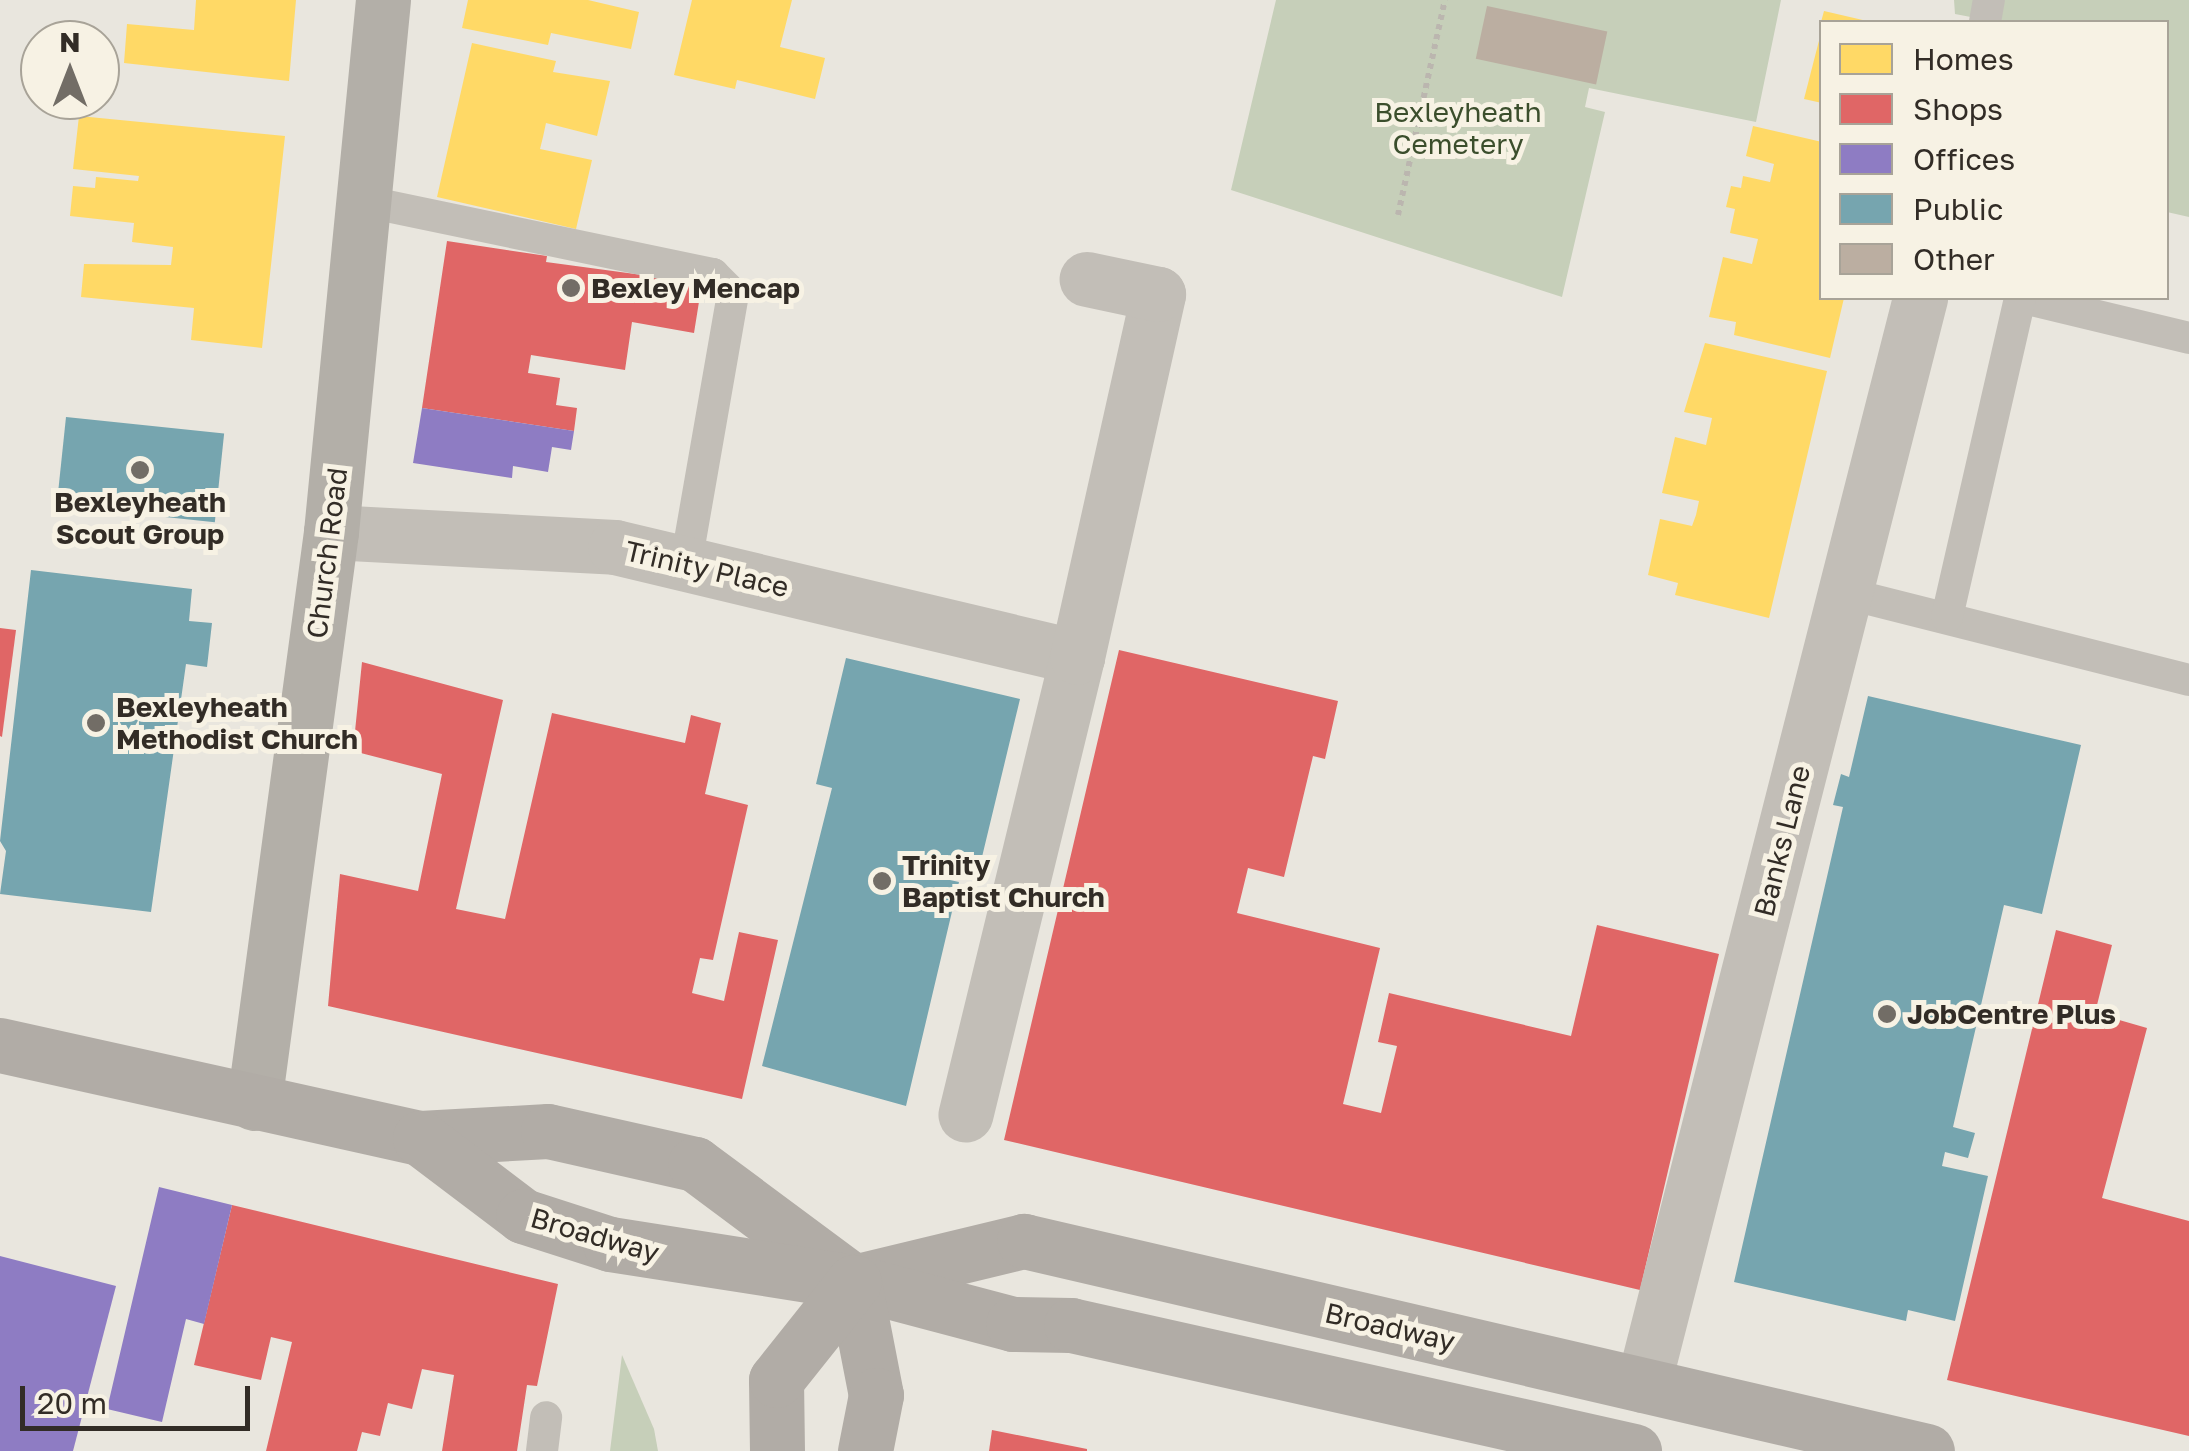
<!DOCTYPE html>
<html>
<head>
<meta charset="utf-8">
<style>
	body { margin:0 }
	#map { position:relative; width:2189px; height:1451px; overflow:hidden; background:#e9e6de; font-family:"Golos Text",sans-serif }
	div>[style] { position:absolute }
	.green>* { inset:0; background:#c6cfb9 }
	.homes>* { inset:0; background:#ffd966 }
	.shops>* { inset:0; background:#e06666 }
	.offices>* { inset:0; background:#8e7cc3 }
	.public>* { inset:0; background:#76a5af; transform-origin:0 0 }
	.building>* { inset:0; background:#bbaea1; transform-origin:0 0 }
	.path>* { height:6px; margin-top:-3px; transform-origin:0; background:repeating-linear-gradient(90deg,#bbb6af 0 5px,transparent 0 10px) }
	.lane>* { height:32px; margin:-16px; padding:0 16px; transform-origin:16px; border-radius:16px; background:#c2beb7 }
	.street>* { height:55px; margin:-27.5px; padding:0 27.5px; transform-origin:27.5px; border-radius:27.5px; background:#c2beb7 }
	.secondary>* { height:55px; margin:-27.5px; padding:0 27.5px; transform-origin:27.5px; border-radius:27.5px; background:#b3afa8 }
	.primary>* { height:55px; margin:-27.5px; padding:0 27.5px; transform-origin:27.5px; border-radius:27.5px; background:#b1aca6 }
	.dots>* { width:28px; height:28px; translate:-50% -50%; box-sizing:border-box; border:5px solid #f7f2e4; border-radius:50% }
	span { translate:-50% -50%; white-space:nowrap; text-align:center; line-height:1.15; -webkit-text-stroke:10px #f7f2e4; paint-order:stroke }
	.park-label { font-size:28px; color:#3b4e2c }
	.poi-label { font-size:28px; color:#322c26; font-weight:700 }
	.left { translate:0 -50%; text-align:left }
	.street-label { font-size:28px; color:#322c26 }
	.legend { position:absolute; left:1819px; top:20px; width:350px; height:280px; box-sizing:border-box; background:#f7f2e4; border:2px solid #a8a398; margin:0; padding:12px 18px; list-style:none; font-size:30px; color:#322c26 }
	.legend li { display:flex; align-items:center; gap:20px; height:50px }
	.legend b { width:50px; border:2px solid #a8a398 }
	.north { position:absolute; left:20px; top:20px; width:100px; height:100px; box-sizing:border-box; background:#f7f2e4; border:2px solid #a8a398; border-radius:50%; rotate:0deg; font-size:28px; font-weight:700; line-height:40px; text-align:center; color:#322c26 }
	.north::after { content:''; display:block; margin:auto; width:35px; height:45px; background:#726d66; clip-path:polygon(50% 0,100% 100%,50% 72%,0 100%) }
	.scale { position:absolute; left:20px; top:1386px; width:230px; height:45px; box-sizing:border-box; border:5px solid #322c26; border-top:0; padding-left:12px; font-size:30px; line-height:35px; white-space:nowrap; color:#322c26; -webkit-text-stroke:8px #f7f2e4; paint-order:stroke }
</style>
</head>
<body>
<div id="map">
	<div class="green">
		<i style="clip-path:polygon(1276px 0,1781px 0,1756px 122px,1589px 88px,1585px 107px,1605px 112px,1562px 297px,1231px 190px)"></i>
		<i style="clip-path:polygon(1954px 0,2189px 0,2189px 217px,2167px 212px,2166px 22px,1997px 22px,1955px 14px)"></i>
		<i style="clip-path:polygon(622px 1355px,654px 1429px,658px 1451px,610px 1451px)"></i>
	</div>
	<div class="homes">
		<i style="clip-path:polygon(196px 0,296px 0,289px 81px,124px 63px,127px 24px,194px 30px)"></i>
		<i style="clip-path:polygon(468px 0,588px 0,639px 12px,631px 49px,551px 33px,548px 45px,462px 28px)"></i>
		<i style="clip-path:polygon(692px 0,792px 0,780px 47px,825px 58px,815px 99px,737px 80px,735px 89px,674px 75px)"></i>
		<i style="clip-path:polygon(1824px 11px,1867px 21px,1867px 22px,1821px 22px)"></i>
		<i style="clip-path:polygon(1822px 29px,1822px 103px,1804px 99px)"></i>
		<i style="clip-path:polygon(472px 43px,556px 61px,553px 72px,610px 81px,597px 136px,546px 123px,543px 137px,540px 149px,592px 160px,576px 229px,437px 197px)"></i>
		<i style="clip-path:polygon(79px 116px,285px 136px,262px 348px,191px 340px,194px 308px,81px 297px,84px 264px,171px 265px,173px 247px,132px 242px,134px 223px,70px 216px,73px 186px,95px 188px,96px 177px,138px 181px,139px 176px,73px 169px)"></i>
		<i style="clip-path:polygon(1753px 126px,1822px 142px,1822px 298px,1844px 298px,1830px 358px,1734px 335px,1736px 322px,1709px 317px,1723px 257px,1752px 264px,1758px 239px,1730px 233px,1735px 209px,1726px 207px,1731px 186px,1741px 188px,1743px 176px,1770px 182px,1774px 164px,1746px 156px)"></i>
		<i style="clip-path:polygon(1705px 343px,1827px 371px,1769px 618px,1675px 595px,1678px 583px,1648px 575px,1660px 519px,1692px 526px,1696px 515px,1699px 501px,1662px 493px,1675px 437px,1706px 445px,1712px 418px,1684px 412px)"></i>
	</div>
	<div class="shops">
		<i style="clip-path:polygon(447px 241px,547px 256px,546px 262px,702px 283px,694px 333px,632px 322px,625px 370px,531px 355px,528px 373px,560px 378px,556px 405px,577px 408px,574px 431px,422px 408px)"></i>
		<i style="clip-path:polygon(0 628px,16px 630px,2px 737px,0 736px)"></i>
		<i style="clip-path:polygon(1119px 650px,1338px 701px,1325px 759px,1313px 756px,1284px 877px,1248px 868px,1237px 913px,1380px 948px,1343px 1104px,1381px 1113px,1397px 1046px,1378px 1042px,1389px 993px,1571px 1036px,1597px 925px,1719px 954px,1640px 1290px,1004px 1140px)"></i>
		<i style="clip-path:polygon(362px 662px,503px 700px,456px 909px,505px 919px,552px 713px,685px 743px,691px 715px,721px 723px,705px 794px,748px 805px,713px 960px,700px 958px,692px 993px,724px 1001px,739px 932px,778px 940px,742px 1099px,328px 1006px,340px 874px,418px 891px,442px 774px,353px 751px)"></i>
		<i style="clip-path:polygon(2056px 930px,2112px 945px,2095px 1013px,2147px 1028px,2102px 1198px,2189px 1221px,2189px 1436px,1947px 1380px)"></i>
		<i style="clip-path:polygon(232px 1205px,558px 1284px,537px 1386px,527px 1385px,517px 1451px,442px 1451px,454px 1375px,422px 1369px,412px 1409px,388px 1403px,380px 1436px,362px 1432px,357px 1451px,266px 1451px,292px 1342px,271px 1337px,261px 1380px,194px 1365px)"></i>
		<i style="clip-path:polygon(992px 1430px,1087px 1449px,1087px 1451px,989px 1451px)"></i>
	</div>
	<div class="offices">
		<i style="clip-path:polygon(422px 408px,574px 431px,571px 450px,552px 447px,548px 472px,513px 466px,512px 478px,413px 463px)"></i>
		<i style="clip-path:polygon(159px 1187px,232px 1205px,204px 1324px,186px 1319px,162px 1422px,107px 1409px)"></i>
		<i style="clip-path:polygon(0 1256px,116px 1286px,73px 1451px,0 1451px)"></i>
	</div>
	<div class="public">
		<i style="left:66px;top:417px;width:159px;height:89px;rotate:6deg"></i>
		<i style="clip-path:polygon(31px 570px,192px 589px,189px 621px,212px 623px,207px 667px,186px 664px,151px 912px,0 894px,6px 851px,0 841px)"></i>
		<i style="clip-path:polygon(846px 658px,1020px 699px,982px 857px,957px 852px,950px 880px,959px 882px,906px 1106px,762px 1066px,832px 788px,816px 784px)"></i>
		<i style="clip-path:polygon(1868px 696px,2081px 745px,2042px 914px,2004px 905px,1953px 1127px,1975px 1133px,1968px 1158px,1945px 1152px,1942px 1166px,1988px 1176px,1955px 1321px,1908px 1310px,1906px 1321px,1734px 1282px,1843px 807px,1833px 805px,1841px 774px,1849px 777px)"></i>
	</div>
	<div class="building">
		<i style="left:1487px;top:6px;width:123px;height:54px;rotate:12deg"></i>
	</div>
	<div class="path">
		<i style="left:1398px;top:215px;width:220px;rotate:-77.7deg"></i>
	</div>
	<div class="lane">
		<i style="left:1985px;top:22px;width:22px;rotate:-80deg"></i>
		<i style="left:363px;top:201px;width:358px;rotate:11.8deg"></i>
		<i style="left:713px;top:274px;width:28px;rotate:45deg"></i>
		<i style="left:733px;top:294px;width:273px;rotate:99.9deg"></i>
		<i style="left:2023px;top:298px;width:171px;rotate:13.5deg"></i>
		<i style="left:1845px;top:593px;width:355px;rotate:14.2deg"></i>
		<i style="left:1947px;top:617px;width:327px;rotate:-77.1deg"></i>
		<i style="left:542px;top:1451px;width:34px;rotate:-83deg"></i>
	</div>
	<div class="street">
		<i style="left:331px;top:532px;width:284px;rotate:3deg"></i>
		<i style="left:615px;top:547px;width:475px;rotate:13.4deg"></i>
		<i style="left:1077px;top:657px;width:471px;rotate:103.7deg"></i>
		<i style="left:1077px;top:657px;width:372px;rotate:-77.4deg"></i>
		<i style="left:1158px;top:294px;width:73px;rotate:-168.1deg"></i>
		<i style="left:1643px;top:1385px;width:1122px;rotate:-75.7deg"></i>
	</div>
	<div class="secondary">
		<i style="left:254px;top:1103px;width:576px;rotate:-82.32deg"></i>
		<i style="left:331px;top:532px;width:535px;rotate:-84.42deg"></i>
	</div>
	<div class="primary">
		<i style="left:0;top:1045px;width:430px;rotate:12.5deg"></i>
		<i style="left:420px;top:1138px;width:128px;rotate:-3.1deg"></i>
		<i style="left:548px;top:1131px;width:151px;rotate:12.7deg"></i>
		<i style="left:695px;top:1164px;width:198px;rotate:36.6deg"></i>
		<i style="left:854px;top:1282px;width:175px;rotate:-13.6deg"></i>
		<i style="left:1024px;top:1241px;width:927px;rotate:13.09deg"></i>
		<i style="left:420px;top:1138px;width:129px;rotate:37.1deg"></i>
		<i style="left:523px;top:1216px;width:91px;rotate:17.8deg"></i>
		<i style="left:610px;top:1244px;width:247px;rotate:8.9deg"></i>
		<i style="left:854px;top:1282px;width:164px;rotate:14.8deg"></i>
		<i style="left:1013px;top:1324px;width:58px;rotate:1deg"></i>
		<i style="left:1071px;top:1325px;width:577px;rotate:12.61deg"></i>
		<i style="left:854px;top:1282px;width:115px;rotate:79deg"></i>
		<i style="left:876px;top:1395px;width:57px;rotate:101.1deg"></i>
		<i style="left:777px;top:1451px;width:71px;rotate:-90.8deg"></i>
		<i style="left:776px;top:1380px;width:125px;rotate:-51.5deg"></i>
	</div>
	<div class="dots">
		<i style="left:571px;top:288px;background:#726d66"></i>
		<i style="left:140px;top:470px;background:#726d66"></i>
		<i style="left:96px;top:723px;background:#726d66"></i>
		<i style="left:882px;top:881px;background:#726d66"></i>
		<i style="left:1887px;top:1014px;background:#726d66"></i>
	</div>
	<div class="park-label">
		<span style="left:1458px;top:128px">Bexleyheath<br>Cemetery</span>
	</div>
	<div class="poi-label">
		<span class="left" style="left:591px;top:288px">Bexley Mencap</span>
		<span style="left:140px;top:518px">Bexleyheath<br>Scout Group</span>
		<span class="left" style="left:116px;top:723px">Bexleyheath<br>Methodist Church</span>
		<span class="left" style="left:902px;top:881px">Trinity<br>Baptist Church</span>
		<span class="left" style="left:1907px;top:1014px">JobCentre Plus</span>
	</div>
	<div class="street-label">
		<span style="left:327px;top:553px;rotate:-83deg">Church Road</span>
		<span style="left:707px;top:569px;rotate:13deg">Trinity Place</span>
		<span style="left:1782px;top:841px;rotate:-76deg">Banks Lane</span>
		<span style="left:595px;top:1235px;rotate:16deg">Broadway</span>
		<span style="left:1390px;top:1327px;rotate:13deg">Broadway</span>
	</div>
	<ul class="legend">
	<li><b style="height:28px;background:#ffd966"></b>Homes</li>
	<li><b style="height:28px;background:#e06666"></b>Shops</li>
	<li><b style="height:28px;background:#8e7cc3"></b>Offices</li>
	<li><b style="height:28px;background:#76a5af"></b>Public</li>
	<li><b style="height:28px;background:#bbaea1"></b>Other</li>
	</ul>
	<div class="north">N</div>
	<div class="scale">20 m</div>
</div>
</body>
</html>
